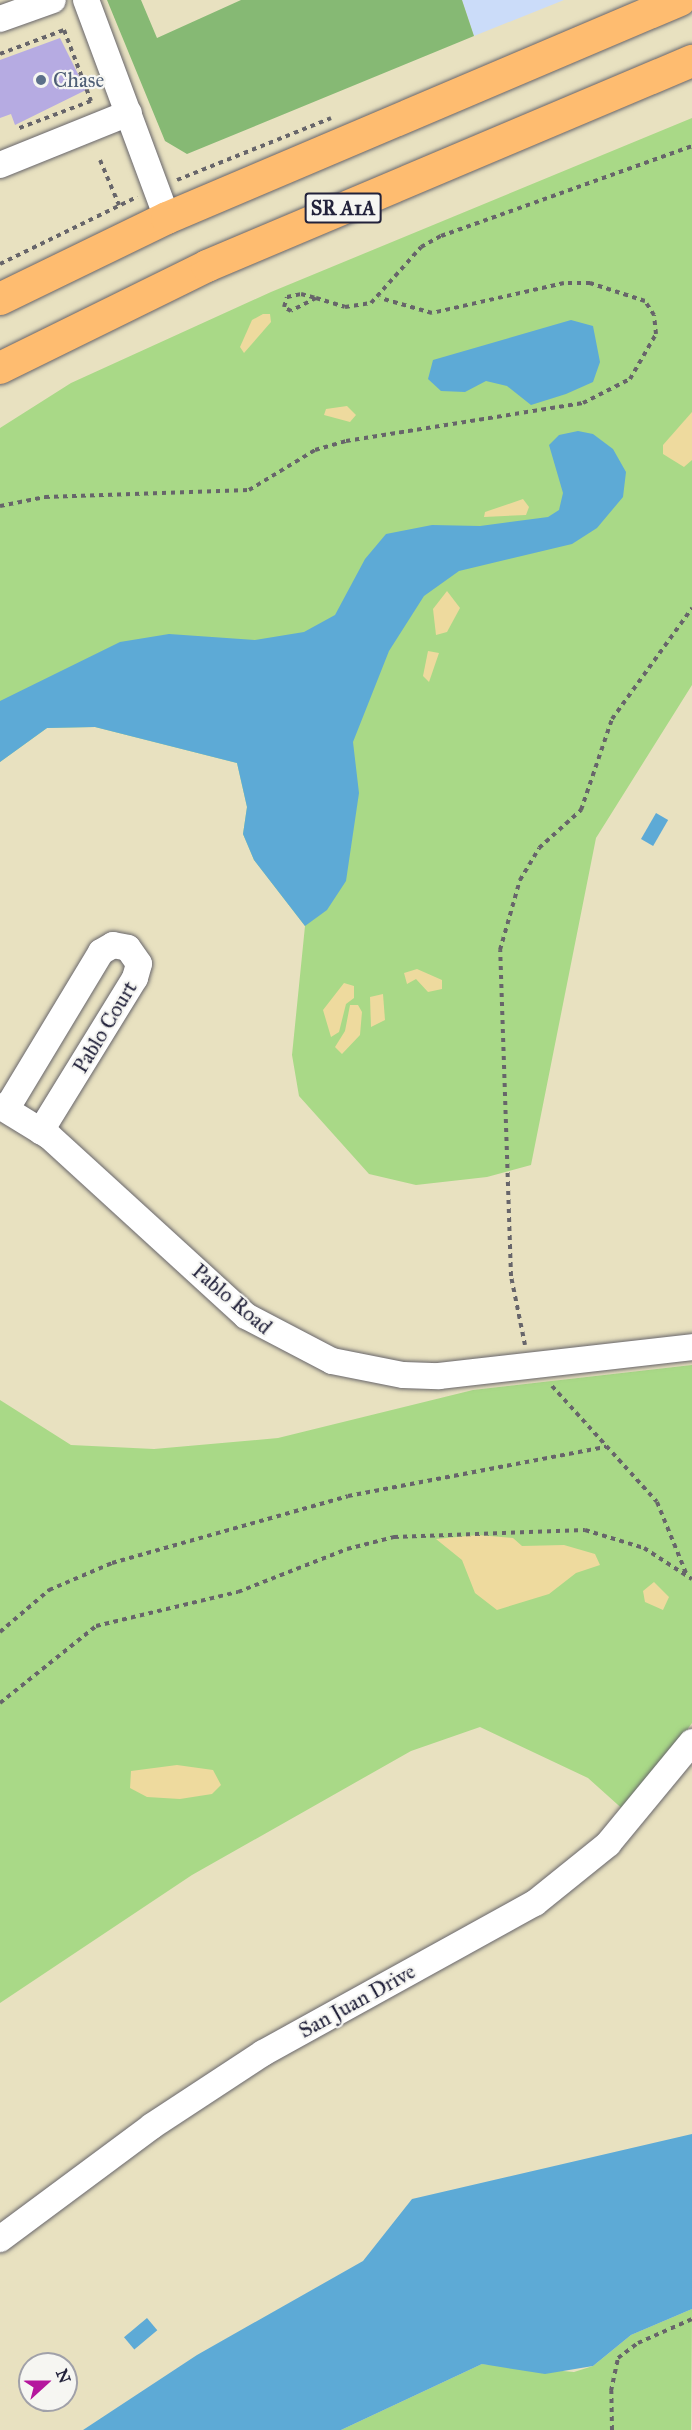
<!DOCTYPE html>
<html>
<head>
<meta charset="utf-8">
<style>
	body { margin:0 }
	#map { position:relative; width:692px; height:2430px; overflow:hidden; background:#e8e1c0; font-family:"IM FELL Great Primer",serif }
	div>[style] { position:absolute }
	.built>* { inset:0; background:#cbdcf9 }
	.green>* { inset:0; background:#a9d987 }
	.forest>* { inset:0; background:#86b974 }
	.sand>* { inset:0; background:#eeda9e }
	.water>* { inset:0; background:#5daad6; transform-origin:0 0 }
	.building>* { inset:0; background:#b6abe2 }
	.path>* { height:4px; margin-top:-2px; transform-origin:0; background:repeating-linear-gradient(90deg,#67656a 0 4.5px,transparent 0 9px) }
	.roads { filter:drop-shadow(0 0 2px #67656a) drop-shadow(0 0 2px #67656a) }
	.minor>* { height:26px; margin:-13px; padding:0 13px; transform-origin:13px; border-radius:13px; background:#fff }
	.major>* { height:32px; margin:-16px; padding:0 16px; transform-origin:16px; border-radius:16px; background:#febc70 }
	.dots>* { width:16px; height:16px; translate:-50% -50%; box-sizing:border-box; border:3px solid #f6f6f2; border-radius:50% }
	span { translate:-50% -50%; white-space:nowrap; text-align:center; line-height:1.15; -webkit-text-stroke:4.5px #f6f6f2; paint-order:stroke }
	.shield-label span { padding:2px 4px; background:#f6f6f2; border:2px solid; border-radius:4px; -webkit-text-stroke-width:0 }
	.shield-label { font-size:20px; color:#22223b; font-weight:700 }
	.service-label { font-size:21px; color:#4e5e75 }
	.left { translate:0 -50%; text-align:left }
	.street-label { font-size:21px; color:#22223b }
	.north { position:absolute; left:18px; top:2352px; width:60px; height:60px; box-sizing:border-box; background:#f6f6f2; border:2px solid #a1a1a9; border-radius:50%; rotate:69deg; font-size:16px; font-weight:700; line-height:24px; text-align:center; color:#22223b }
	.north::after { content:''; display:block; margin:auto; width:21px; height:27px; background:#b5179e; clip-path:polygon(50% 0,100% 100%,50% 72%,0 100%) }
</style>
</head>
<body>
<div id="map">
	<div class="built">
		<i style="clip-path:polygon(462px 0,564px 0,474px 36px)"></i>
	</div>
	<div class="green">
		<i style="clip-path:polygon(692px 118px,692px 685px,596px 838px,531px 1165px,487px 1177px,416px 1185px,369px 1174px,299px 1096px,292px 1055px,305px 926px,254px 860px,243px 834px,247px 807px,237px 763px,95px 727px,47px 728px,0 762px,0 428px,71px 383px,271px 292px)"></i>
		<i style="clip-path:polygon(692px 1365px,692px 1723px,627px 1813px,588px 1778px,480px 1727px,411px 1751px,192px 1875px,0 2003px,0 1400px,71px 1445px,154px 1449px,278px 1438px,473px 1390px)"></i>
		<i style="clip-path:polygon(692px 2309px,691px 2430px,341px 2430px,482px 2364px,574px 2372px,593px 2366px,631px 2335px)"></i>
	</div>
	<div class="forest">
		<i style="clip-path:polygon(107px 0,141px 0,157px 38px,241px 0,462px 0,474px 36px,187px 154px,165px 141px)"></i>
	</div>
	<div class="sand">
		<i style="clip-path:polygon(263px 314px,270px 314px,271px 322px,244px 353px,240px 347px,252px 320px)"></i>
		<i style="clip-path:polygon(347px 406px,356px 415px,350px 422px,324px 415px,326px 409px)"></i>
		<i style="clip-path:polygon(692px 412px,692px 460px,684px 467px,663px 454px,663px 445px)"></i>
		<i style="clip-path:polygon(523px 499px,529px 507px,526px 515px,484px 517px,485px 512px)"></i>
		<i style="clip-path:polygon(447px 591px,460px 608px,447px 632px,436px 635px,433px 609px)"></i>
		<i style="clip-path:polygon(428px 651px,439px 653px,429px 682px,423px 676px)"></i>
		<i style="clip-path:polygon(417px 969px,442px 980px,442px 989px,428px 992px,416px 979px,407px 984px,404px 973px)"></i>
		<i style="clip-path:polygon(344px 983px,354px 986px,354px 998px,346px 1004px,339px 1032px,331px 1037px,323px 1010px)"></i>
		<i style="clip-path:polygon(383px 994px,385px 1020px,371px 1027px,370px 997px)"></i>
		<i style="clip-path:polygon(350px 1005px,358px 1005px,362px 1012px,360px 1035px,342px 1054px,335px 1047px,345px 1031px)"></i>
		<i style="clip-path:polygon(478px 1535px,513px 1538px,522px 1546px,564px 1545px,595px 1554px,600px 1565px,576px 1573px,549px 1594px,497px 1610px,475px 1593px,462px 1560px,436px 1539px)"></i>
		<i style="clip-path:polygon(654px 1582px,669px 1597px,663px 1610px,645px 1602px,643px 1591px)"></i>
		<i style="clip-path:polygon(177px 1765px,213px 1770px,221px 1785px,212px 1794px,180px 1799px,147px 1797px,130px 1788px,131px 1771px)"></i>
	</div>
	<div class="water">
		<i style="clip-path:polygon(571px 320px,593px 326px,600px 362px,593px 382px,566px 394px,531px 405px,507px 386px,486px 381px,465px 392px,441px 391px,428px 379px,433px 360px)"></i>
		<i style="clip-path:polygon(578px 431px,593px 434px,613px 449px,626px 472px,623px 497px,597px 528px,572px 544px,459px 571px,424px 596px,389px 651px,353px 742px,359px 793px,346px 881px,327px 910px,305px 926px,254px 860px,243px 834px,247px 807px,237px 763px,95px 727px,47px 728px,0 762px,0 701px,120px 642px,169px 634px,255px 640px,304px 632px,335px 615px,365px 559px,386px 534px,432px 525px,480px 526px,548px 517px,559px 510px,563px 493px,549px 445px,559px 435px)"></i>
		<i style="left:656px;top:813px;width:14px;height:30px;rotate:30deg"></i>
		<i style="clip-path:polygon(692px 2134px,692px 2309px,631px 2335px,593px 2366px,545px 2374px,482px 2364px,341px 2430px,83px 2430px,197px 2355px,363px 2261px,412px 2199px)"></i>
		<i style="left:147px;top:2318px;width:16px;height:30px;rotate:50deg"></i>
	</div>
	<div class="building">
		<i style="clip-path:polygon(60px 38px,86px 90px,15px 125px,11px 114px,0 118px,0 60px)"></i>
	</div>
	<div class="path">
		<i style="left:0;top:54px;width:68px;rotate:-20.6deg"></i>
		<i style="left:64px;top:30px;width:76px;rotate:69.2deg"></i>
		<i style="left:91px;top:101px;width:79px;rotate:159.3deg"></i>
		<i style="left:100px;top:160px;width:49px;rotate:67.1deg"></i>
		<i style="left:177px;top:180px;width:166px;rotate:-21.9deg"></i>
		<i style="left:0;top:264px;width:153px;rotate:-26.1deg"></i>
		<i style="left:316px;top:298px;width:28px;rotate:153deg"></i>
		<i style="left:291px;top:311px;width:8px;rotate:-150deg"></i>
		<i style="left:284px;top:307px;width:10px;rotate:-73deg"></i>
		<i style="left:287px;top:297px;width:14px;rotate:-12deg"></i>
		<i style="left:301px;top:294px;width:16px;rotate:15deg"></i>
		<i style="left:316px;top:298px;width:30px;rotate:17deg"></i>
		<i style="left:345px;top:307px;width:26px;rotate:-9deg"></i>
		<i style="left:371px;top:303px;width:75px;rotate:-48.2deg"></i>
		<i style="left:421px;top:247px;width:23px;rotate:-29deg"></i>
		<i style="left:441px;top:236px;width:267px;rotate:-19.7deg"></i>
		<i style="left:0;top:506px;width:46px;rotate:-11.3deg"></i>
		<i style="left:45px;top:497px;width:204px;rotate:-2deg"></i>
		<i style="left:249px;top:490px;width:77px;rotate:-31.2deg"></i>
		<i style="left:315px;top:450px;width:32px;rotate:-16deg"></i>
		<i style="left:346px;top:441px;width:240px;rotate:-9.1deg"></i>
		<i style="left:583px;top:403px;width:53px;rotate:-27.1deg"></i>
		<i style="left:630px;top:379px;width:52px;rotate:-60deg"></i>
		<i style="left:656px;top:334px;width:19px;rotate:-96deg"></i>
		<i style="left:654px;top:315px;width:17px;rotate:-123deg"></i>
		<i style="left:645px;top:301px;width:58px;rotate:-161.9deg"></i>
		<i style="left:590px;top:283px;width:26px;rotate:180deg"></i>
		<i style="left:564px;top:283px;width:135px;rotate:167.2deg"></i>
		<i style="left:432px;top:313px;width:54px;rotate:-163.9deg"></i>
		<i style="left:525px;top:1345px;width:70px;rotate:-101.5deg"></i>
		<i style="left:511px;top:1276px;width:326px;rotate:-91.9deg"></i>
		<i style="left:500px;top:950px;width:73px;rotate:-74.1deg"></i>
		<i style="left:520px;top:880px;width:37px;rotate:-59deg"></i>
		<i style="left:539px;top:848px;width:57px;rotate:-42.1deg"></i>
		<i style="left:581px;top:810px;width:96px;rotate:-71.2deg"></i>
		<i style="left:612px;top:719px;width:137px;rotate:-54.2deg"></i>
		<i style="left:552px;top:1386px;width:156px;rotate:47.8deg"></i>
		<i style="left:657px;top:1502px;width:77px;rotate:67.8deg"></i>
		<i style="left:0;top:1632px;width:65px;rotate:-40.6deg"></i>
		<i style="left:49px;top:1590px;width:69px;rotate:-23.2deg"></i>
		<i style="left:112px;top:1563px;width:245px;rotate:-15.8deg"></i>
		<i style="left:348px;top:1496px;width:263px;rotate:-10.8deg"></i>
		<i style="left:0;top:1703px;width:123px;rotate:-38.7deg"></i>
		<i style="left:96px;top:1626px;width:146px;rotate:-13.5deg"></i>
		<i style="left:238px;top:1592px;width:117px;rotate:-21.5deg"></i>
		<i style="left:347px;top:1549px;width:49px;rotate:-14.3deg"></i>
		<i style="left:394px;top:1537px;width:191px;rotate:-2.1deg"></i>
		<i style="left:585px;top:1530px;width:62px;rotate:17deg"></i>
		<i style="left:644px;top:1548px;width:57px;rotate:32.9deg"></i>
		<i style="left:612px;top:2430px;width:39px;rotate:-91deg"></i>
		<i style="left:611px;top:2391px;width:34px;rotate:-78deg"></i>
		<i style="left:618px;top:2358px;width:25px;rotate:-37deg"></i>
		<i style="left:638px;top:2343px;width:59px;rotate:-24deg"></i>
	</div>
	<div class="roads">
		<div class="minor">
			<i style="left:86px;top:0;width:233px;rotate:69.6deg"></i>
			<i style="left:0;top:19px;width:56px;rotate:-19.7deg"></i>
			<i style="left:0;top:165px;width:139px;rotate:-22deg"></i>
			<i style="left:0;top:1106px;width:57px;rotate:31.5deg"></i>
			<i style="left:49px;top:1136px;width:267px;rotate:42.4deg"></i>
			<i style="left:246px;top:1316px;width:97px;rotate:27.6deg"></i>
			<i style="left:332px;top:1361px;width:72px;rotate:11.2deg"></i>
			<i style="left:403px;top:1375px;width:36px;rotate:2deg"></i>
			<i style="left:439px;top:1376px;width:255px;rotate:-6.5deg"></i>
			<i style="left:7px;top:1108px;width:182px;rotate:-58.9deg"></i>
			<i style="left:101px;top:952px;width:14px;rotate:-30deg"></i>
			<i style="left:113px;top:945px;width:15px;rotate:11deg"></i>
			<i style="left:128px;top:948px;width:19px;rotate:55deg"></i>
			<i style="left:139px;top:964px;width:15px;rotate:106deg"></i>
			<i style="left:135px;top:978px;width:180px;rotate:121.6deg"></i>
			<i style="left:0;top:2239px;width:189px;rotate:-36.6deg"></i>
			<i style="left:152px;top:2126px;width:133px;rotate:-33.3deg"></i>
			<i style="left:263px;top:2053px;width:311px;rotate:-28.9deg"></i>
			<i style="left:535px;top:1903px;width:94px;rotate:-38.9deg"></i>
			<i style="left:608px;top:1844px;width:132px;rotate:-50.5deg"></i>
		</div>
		<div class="major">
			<i style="left:0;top:299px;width:186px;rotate:-25.9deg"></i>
			<i style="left:167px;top:218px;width:557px;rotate:-23.02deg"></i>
			<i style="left:0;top:368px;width:231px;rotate:-26.2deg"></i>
			<i style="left:207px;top:266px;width:527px;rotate:-22.91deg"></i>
		</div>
	</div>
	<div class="dots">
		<i style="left:41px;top:80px;background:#5c6f8a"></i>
	</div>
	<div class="shield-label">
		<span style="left:343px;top:208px">SR A1A</span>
	</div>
	<div class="service-label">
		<span class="left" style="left:53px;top:80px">Chase</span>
	</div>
	<div class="street-label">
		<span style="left:105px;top:1027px;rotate:-59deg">Pablo Court</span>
		<span style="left:232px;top:1299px;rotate:40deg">Pablo Road</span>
		<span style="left:357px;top:2001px;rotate:-29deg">San Juan Drive</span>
	</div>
	<div class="north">N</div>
</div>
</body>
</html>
